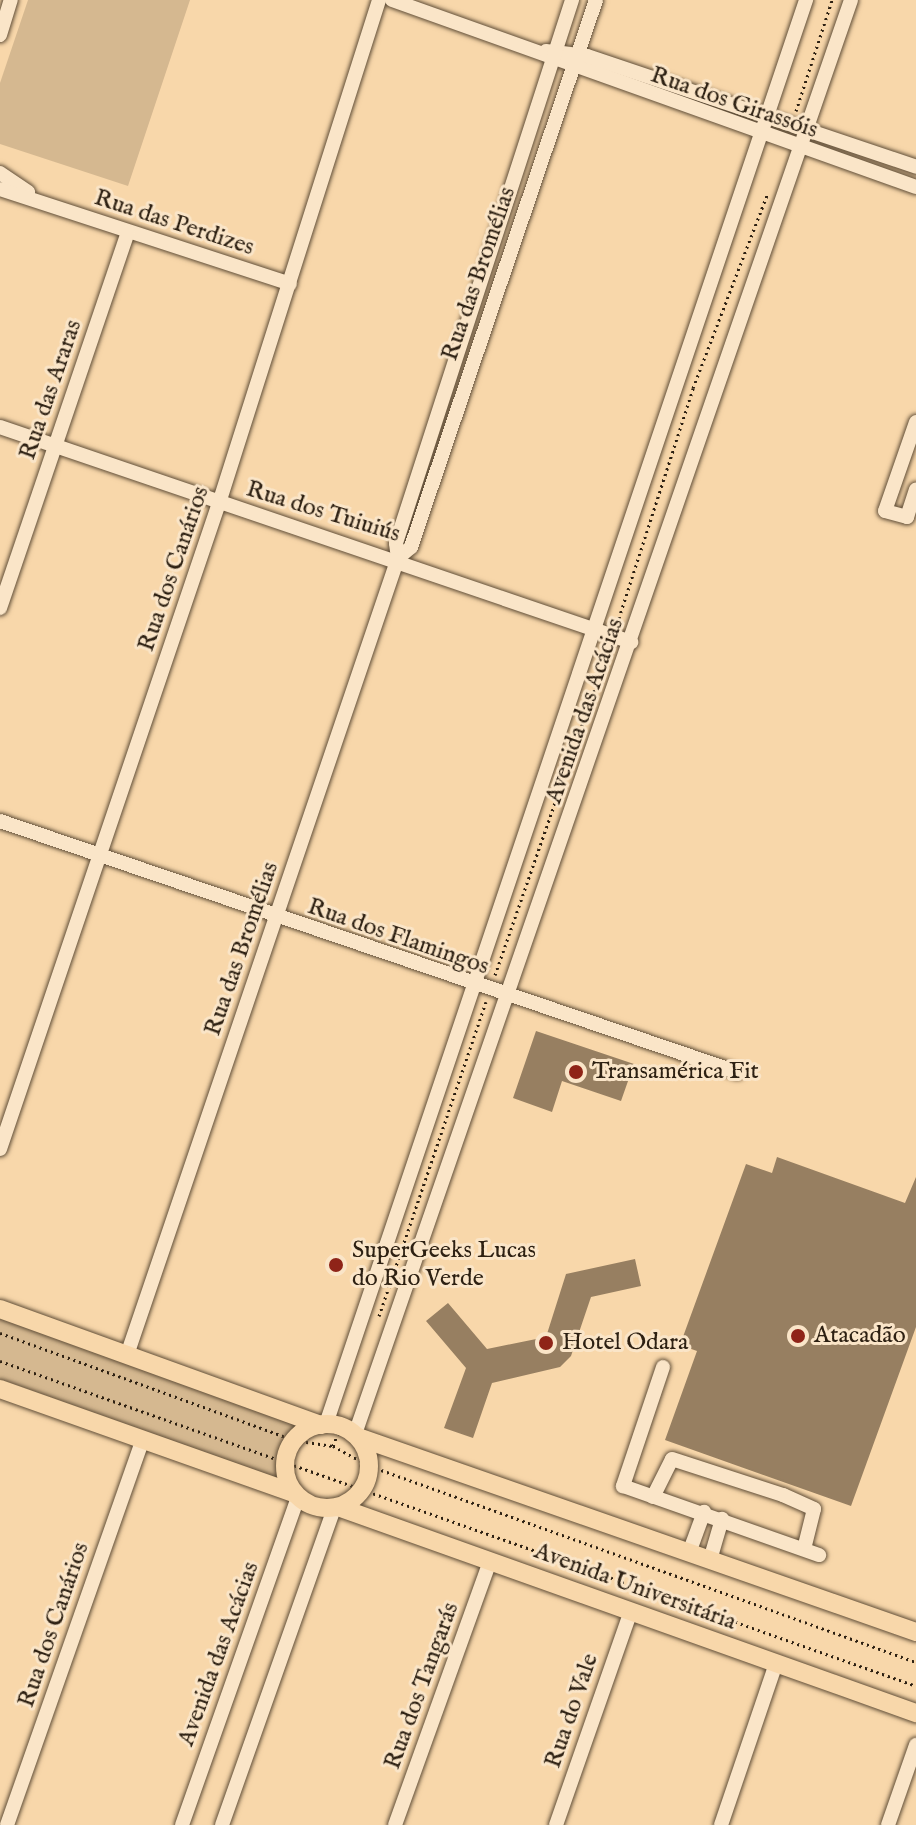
<!DOCTYPE html>
<html>
<head>
<meta charset="utf-8">
<style>
	body { margin:0 }
	#map { position:relative; width:916px; height:1825px; overflow:hidden; background:#f8d7aa; font-family:"IM FELL English",serif }
	div>[style] { position:absolute }
	.green>* { inset:0; background:#d5b890 }
	.building>* { inset:0; background:#977f61 }
	.path>* { height:3px; margin-top:-1.5px; transform-origin:0; background:repeating-linear-gradient(90deg,#2d2012 0 2px,transparent 0 6px) }
	.roads { filter:drop-shadow(0 0 2px #604e38) drop-shadow(0 0 2px #604e38) }
	.minor>* { height:14px; margin:-7px; padding:0 7px; transform-origin:7px; border-radius:7px; background:#fae5c8 }
	.major>* { height:18px; margin:-9px; padding:0 9px; transform-origin:9px; border-radius:9px; background:#f8d7aa }
	.major>.ring { margin:-9px; padding:0; box-sizing:content-box; background:none; border:18px solid #f8d7aa; border-radius:50% }
	.dots>* { width:22px; height:22px; translate:-50% -50%; box-sizing:border-box; border:4px solid #fae5c8; border-radius:50% }
	span { translate:-50% -50%; white-space:nowrap; text-align:center; line-height:1.15; -webkit-text-stroke:6px #fae5c8; paint-order:stroke }
	.street-label { font-size:24px; color:#2d2012 }
	.poi-label { font-size:24px; color:#2d2012 }
	.left { translate:0 -50%; text-align:left }
</style>
</head>
<body>
<div id="map">
	<div class="green">
		<i style="clip-path:polygon(28px 0,190px 0,128px 186px,0 144px,0 83px)"></i>
		<i style="clip-path:polygon(0 1318px,298px 1423px,283px 1446px,280px 1479px,0 1379px)"></i>
	</div>
	<div class="building">
		<i style="clip-path:polygon(536px 1031px,634px 1064px,621px 1101px,562px 1081px,552px 1112px,513px 1098px)"></i>
		<i style="clip-path:polygon(777px 1157px,905px 1203px,916px 1177px,916px 1327px,851px 1506px,665px 1440px,697px 1351px,680px 1345px,746px 1164px,772px 1173px)"></i>
		<i style="clip-path:polygon(635px 1259px,641px 1286px,591px 1297px,571px 1356px,560px 1367px,492px 1383px,473px 1438px,444px 1428px,466px 1368px,426px 1321px,448px 1303px,487px 1349px,546px 1337px,566px 1274px)"></i>
	</div>
	<div class="path">
		<i style="left:796px;top:111px;width:117px;rotate:-72deg"></i>
		<i style="left:617px;top:624px;width:248px;rotate:-72.1deg"></i>
		<i style="left:693px;top:388px;width:209px;rotate:-69deg"></i>
		<i style="left:495px;top:975px;width:344px;rotate:-70.8deg"></i>
		<i style="left:379px;top:1316px;width:332px;rotate:-71.2deg"></i>
		<i style="left:0;top:1333px;width:313px;rotate:20deg"></i>
		<i style="left:294px;top:1440px;width:39px;rotate:9deg"></i>
		<i style="left:333px;top:1446px;width:42px;rotate:28.4deg"></i>
		<i style="left:370px;top:1466px;width:580px;rotate:19.75deg"></i>
		<i style="left:0;top:1361px;width:972px;rotate:19.53deg"></i>
		<i style="left:333px;top:1446px;width:14px;rotate:-69deg"></i>
	</div>
	<div class="roads">
		<div class="minor">
			<i style="left:392px;top:0;width:556px;rotate:19.64deg"></i>
			<i style="left:0;top:35px;width:37px;rotate:-73deg"></i>
			<i style="left:546px;top:51px;width:41px;rotate:7deg"></i>
			<i style="left:587px;top:56px;width:347px;rotate:18.6deg"></i>
			<i style="left:0;top:173px;width:34px;rotate:34deg"></i>
			<i style="left:0;top:189px;width:305px;rotate:18.1deg"></i>
			<i style="left:916px;top:422px;width:94px;rotate:109.2deg"></i>
			<i style="left:885px;top:511px;width:23px;rotate:15deg"></i>
			<i style="left:907px;top:517px;width:29px;rotate:-72deg"></i>
			<i style="left:0;top:427px;width:667px;rotate:18.82deg"></i>
			<i style="left:398px;top:558px;width:17px;rotate:-40deg"></i>
			<i style="left:411px;top:547px;width:577px;rotate:-71.31deg"></i>
			<i style="left:0;top:608px;width:397px;rotate:-71.2deg"></i>
			<i style="left:0;top:821px;width:779px;rotate:18.81deg"></i>
			<i style="left:0;top:1149px;width:682px;rotate:-71.27deg"></i>
			<i style="left:219px;top:503px;width:528px;rotate:-72.35deg"></i>
			<i style="left:127px;top:1355px;width:842px;rotate:-71.22deg"></i>
			<i style="left:398px;top:558px;width:15px;rotate:-98deg"></i>
			<i style="left:396px;top:543px;width:571px;rotate:-72.04deg"></i>
			<i style="left:663px;top:1367px;width:126px;rotate:108.6deg"></i>
			<i style="left:623px;top:1486px;width:208px;rotate:19.4deg"></i>
			<i style="left:326px;top:1424px;width:1503px;rotate:-71.37deg"></i>
			<i style="left:355px;top:1434px;width:1517px;rotate:-70.92deg"></i>
			<i style="left:653px;top:1497px;width:42px;rotate:-63.4deg"></i>
			<i style="left:672px;top:1459px;width:117px;rotate:18deg"></i>
			<i style="left:783px;top:1495px;width:34px;rotate:24deg"></i>
			<i style="left:814px;top:1509px;width:41px;rotate:104deg"></i>
			<i style="left:689px;top:1553px;width:44px;rotate:-69.9deg"></i>
			<i style="left:710px;top:1560px;width:43px;rotate:-73.7deg"></i>
			<i style="left:7px;top:1825px;width:409px;rotate:-70.6deg"></i>
			<i style="left:182px;top:1825px;width:348px;rotate:-70.5deg"></i>
			<i style="left:222px;top:1825px;width:336px;rotate:-70.5deg"></i>
			<i style="left:395px;top:1825px;width:281px;rotate:-70.2deg"></i>
			<i style="left:556px;top:1825px;width:227px;rotate:-70.7deg"></i>
			<i style="left:721px;top:1825px;width:171px;rotate:-71.2deg"></i>
			<i style="left:888px;top:1825px;width:85px;rotate:-70.7deg"></i>
		</div>
		<div class="major">
			<i style="left:0;top:1309px;width:341px;rotate:19.9deg"></i>
			<i style="left:0;top:1389px;width:312px;rotate:19.5deg"></i>
			<i class="ring" style="left:285px;top:1424px;width:66px;height:66px"></i>
			<i style="left:358px;top:1437px;width:591px;rotate:19.26deg"></i>
			<i style="left:338px;top:1507px;width:614px;rotate:19.62deg"></i>
		</div>
	</div>
	<div class="dots">
		<i style="left:576px;top:1072px;background:#8f2418"></i>
		<i style="left:336px;top:1265px;background:#8f2418"></i>
		<i style="left:798px;top:1336px;background:#8f2418"></i>
		<i style="left:546px;top:1343px;background:#8f2418"></i>
	</div>
	<div class="street-label">
		<span style="left:734px;top:103px;rotate:19deg">Rua dos Girassóis</span>
		<span style="left:174px;top:223px;rotate:18deg">Rua das Perdizes</span>
		<span style="left:479px;top:274px;rotate:-71deg">Rua das Bromélias</span>
		<span style="left:51px;top:390px;rotate:-71deg">Rua das Araras</span>
		<span style="left:323px;top:512px;rotate:17deg">Rua dos Tuiuiús</span>
		<span style="left:174px;top:569px;rotate:-71deg">Rua dos Canários</span>
		<span style="left:585px;top:711px;rotate:-71deg">Avenida das Acácias</span>
		<span style="left:398px;top:937px;rotate:19deg">Rua dos Flamingos</span>
		<span style="left:242px;top:949px;rotate:-71deg">Rua das Bromélias</span>
		<span style="left:635px;top:1587px;rotate:20deg">Avenida Universitária</span>
		<span style="left:54px;top:1625px;rotate:-71deg">Rua dos Canários</span>
		<span style="left:219px;top:1654px;rotate:-70deg">Avenida das Acácias</span>
		<span style="left:422px;top:1686px;rotate:-70deg">Rua dos Tangarás</span>
		<span style="left:572px;top:1711px;rotate:-71deg">Rua do Vale</span>
	</div>
	<div class="poi-label">
		<span class="left" style="left:592px;top:1072px">Transamérica Fit</span>
		<span class="left" style="left:352px;top:1265px">SuperGeeks Lucas<br>do Rio Verde</span>
		<span class="left" style="left:814px;top:1336px">Atacadão</span>
		<span class="left" style="left:562px;top:1343px">Hotel Odara</span>
	</div>
</div>
</body>
</html>
